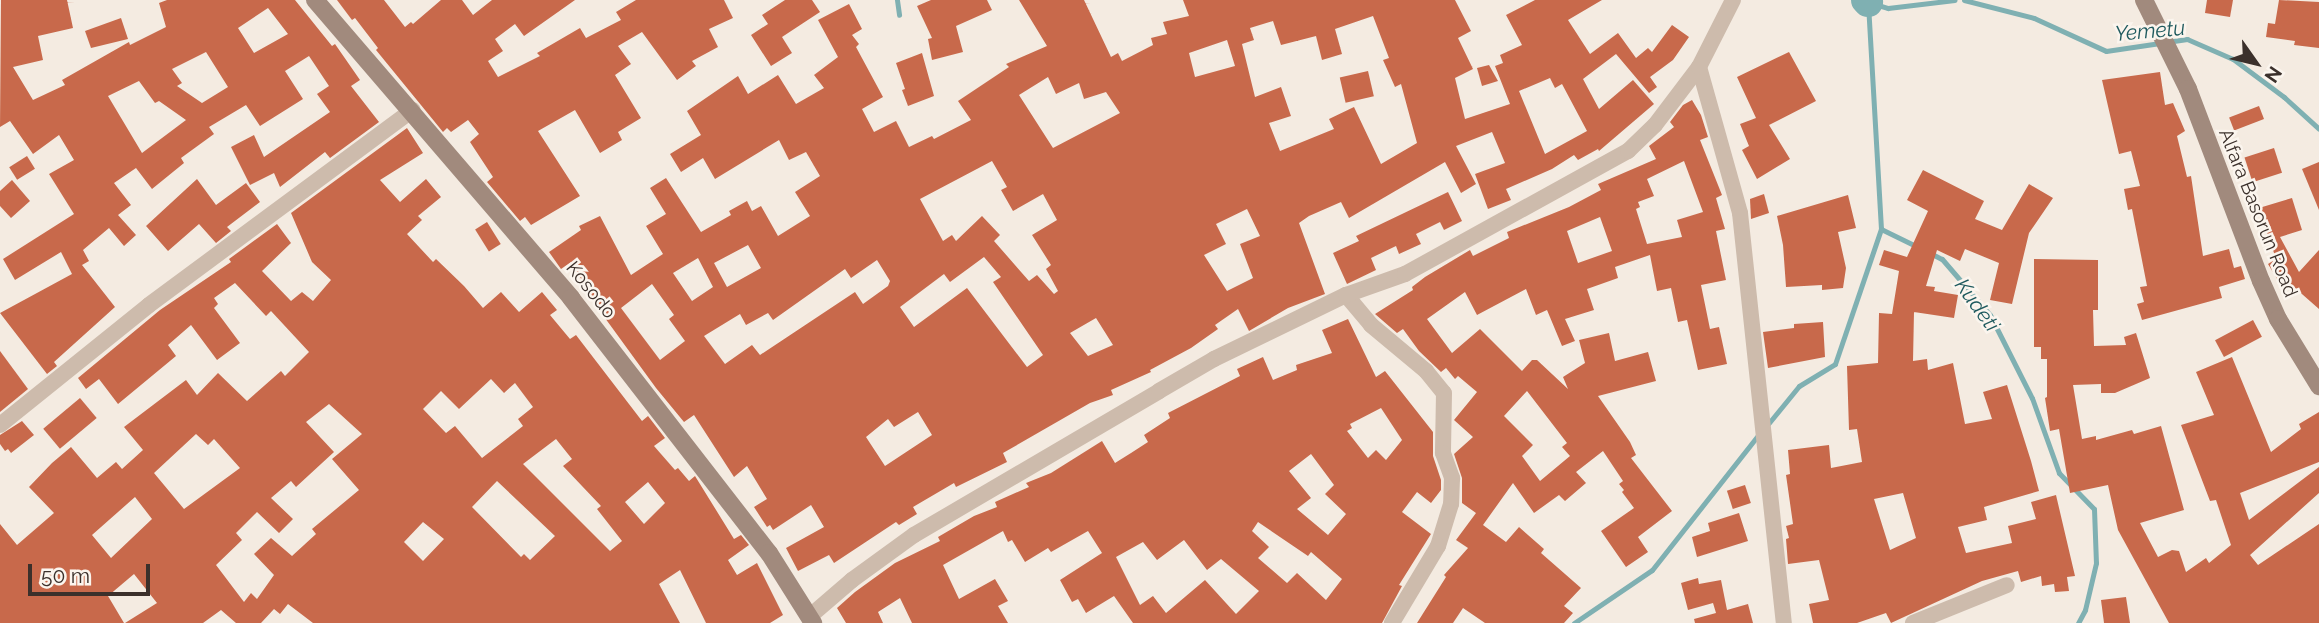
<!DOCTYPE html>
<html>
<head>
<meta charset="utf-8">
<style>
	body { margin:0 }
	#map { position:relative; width:2319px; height:623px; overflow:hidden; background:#f4ebe1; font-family:Raleway,sans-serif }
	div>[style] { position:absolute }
	.stream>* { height:5px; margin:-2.5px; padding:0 2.5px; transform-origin:2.5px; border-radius:2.5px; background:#7fb0b2 }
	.river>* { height:30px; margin:-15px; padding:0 15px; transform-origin:15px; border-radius:15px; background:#7fb0b2 }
	.building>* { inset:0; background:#c8694b; transform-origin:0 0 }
	.street>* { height:16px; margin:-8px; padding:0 8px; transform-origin:8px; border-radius:8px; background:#cdbbac }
	.secondary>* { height:18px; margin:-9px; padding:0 9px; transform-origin:9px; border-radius:9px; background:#a18a7d }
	span { translate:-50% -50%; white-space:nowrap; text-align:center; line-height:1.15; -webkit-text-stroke:5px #fbf5ee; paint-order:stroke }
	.street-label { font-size:19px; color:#3b302b }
	.water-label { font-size:21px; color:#1f5a5e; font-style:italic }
	.north { position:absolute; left:2221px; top:28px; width:70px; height:70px; -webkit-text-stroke:5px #fbf5ee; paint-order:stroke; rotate:124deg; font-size:19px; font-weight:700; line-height:28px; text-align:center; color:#3b302b }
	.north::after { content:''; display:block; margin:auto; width:24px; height:32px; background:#3b302b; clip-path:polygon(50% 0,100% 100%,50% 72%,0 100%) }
	.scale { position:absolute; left:28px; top:564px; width:122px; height:32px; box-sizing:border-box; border:4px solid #3b302b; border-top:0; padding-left:9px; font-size:21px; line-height:24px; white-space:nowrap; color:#3b302b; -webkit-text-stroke:5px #fbf5ee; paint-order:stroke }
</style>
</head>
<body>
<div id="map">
	<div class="stream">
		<i style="left:897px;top:0;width:15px;rotate:82deg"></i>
		<i style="left:1964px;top:0;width:72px;rotate:14.4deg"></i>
		<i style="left:2034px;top:18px;width:79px;rotate:24.6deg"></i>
		<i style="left:2106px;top:51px;width:82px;rotate:-8.4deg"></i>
		<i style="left:2187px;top:39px;width:50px;rotate:23.5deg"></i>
		<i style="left:2233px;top:59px;width:64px;rotate:36.7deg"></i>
		<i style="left:2284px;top:97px;width:47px;rotate:42.4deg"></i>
		<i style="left:1881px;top:229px;width:41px;rotate:25.9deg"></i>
		<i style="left:1930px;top:253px;width:13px;rotate:27deg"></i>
		<i style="left:1942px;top:259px;width:74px;rotate:49.4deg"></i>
		<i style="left:1990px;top:315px;width:93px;rotate:63.2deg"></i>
		<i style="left:2032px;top:398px;width:80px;rotate:70.2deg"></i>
		<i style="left:2059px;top:473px;width:50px;rotate:45.8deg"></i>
		<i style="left:2094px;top:509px;width:54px;rotate:87.9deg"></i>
		<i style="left:2096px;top:563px;width:48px;rotate:103.2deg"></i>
		<i style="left:2085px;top:610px;width:15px;rotate:118deg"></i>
		<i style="left:1768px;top:424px;width:49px;rotate:-50.8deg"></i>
		<i style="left:1799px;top:386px;width:42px;rotate:-31.4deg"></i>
		<i style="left:1835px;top:364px;width:143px;rotate:-71.2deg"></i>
		<i style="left:1881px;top:229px;width:227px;rotate:-93.3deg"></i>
		<i style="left:1868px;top:2px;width:21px;rotate:17deg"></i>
		<i style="left:1888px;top:8px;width:67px;rotate:-6.8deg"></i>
		<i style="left:1574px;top:623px;width:94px;rotate:-34.2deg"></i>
		<i style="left:1652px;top:570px;width:173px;rotate:-51.8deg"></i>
	</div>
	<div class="river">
		<i style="left:1866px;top:0;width:3px;rotate:45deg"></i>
	</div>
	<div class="building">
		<i style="clip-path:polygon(evenodd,1px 0,67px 0,73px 28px,38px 36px,43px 60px,13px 67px,33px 100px,65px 85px,62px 80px,129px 42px,130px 45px,166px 27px,159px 3px,167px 0,295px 0,332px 46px,335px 44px,360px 80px,351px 86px,379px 122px,330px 158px,325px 152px,280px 187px,274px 173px,250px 185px,231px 147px,254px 135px,264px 157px,330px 112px,317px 94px,329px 86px,309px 56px,285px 71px,303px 99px,260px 126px,246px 105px,209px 127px,214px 134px,181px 158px,184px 163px,152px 189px,136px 168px,114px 183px,131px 205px,118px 215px,136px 235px,124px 246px,109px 228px,83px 250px,89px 261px,82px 265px,115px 307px,54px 362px,57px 366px,47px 374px,0 313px,72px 274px,61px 252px,15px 280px,3px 259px,74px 214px,49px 174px,74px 160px,59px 135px,33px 154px,10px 121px,0 127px,1px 0,268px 8px,288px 34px,254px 53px,238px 28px,268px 8px,1px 0,206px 52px,228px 87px,202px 103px,177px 86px,182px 83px,172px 69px,206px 52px,1px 0,139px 81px,155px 103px,159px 101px,186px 120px,142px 153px,108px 96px,139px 81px)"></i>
		<i style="clip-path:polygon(337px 0,384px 0,405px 27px,411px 22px,413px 24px,441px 0,462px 0,473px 15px,492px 0,575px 0,524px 36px,515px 24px,495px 39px,503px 51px,488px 61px,498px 77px,540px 56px,537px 53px,580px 28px,586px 38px,621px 20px,616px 12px,636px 0,724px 0,733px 18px,709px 29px,718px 47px,692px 61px,696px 66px,677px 80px,642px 32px,618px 46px,631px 64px,615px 75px,641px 118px,618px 132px,622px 140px,600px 153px,575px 110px,538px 131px,580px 196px,531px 225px,525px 217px,520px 221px,487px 182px,493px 177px,470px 142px,479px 134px,468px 120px,451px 132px,447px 128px,443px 132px,376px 50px,378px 48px,355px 18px,352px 20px)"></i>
		<i style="clip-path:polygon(785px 0,812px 0,820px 12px,782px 37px,792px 53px,771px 66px,751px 35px,768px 24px,762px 15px)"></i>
		<i style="clip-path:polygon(931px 0,987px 0,992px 10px,956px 26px,963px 52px,932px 60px,928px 39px,932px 38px,917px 6px)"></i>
		<i style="clip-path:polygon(evenodd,1019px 0,1084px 0,1111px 57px,1118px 53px,1122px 61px,1153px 45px,1151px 38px,1167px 34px,1163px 22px,1189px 16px,1183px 0,1455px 0,1471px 31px,1458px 38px,1473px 69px,1455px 78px,1465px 119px,1510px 104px,1495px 66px,1503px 63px,1500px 55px,1522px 45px,1506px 15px,1535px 0,1602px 0,1568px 20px,1590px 54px,1618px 33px,1636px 58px,1648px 48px,1652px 52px,1672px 25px,1689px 37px,1673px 60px,1650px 77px,1657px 87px,1649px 93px,1616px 54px,1583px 79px,1599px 109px,1633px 80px,1654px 104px,1599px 151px,1598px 149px,1578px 160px,1574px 155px,1552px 169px,1506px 189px,1511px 200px,1488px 209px,1475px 174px,1505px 163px,1492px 132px,1456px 146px,1476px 184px,1461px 193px,1445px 162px,1349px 218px,1341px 202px,1309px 216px,1299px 223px,1325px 294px,1288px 308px,1249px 331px,1238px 309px,1215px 325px,1218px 329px,1191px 348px,1150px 370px,1151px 372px,1111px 390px,1113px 395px,1090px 403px,1003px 453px,1007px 462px,956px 487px,954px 483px,913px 507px,917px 514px,899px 525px,896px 522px,834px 563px,829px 555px,798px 571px,786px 548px,824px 527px,811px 505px,773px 530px,770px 525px,767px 527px,754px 507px,767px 499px,747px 466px,734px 477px,694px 415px,684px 422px,656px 388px,605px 318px,571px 262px,561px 269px,549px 252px,581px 230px,579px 226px,600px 216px,631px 275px,663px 254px,646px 226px,666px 214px,650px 188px,666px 178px,701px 232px,731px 215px,729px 211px,747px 201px,752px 211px,761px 206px,778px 236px,810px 216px,795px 192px,820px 176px,806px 152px,789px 160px,779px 140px,715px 179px,703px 158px,681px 172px,670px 154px,701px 135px,687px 111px,738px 76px,748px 94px,778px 75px,796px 104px,824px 88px,814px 75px,838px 57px,818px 20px,849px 4px,862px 29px,852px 35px,859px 44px,856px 47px,883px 97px,862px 109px,874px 132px,896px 121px,909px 147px,932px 136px,934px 139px,971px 120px,958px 101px,1009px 67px,1006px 64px,1047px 46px,1019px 0,1373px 16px,1389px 58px,1383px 60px,1395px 87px,1401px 84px,1417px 143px,1381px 164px,1354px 107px,1329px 119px,1334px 129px,1280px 151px,1269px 123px,1291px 116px,1281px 87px,1255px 97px,1242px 44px,1254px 40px,1250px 28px,1273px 21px,1281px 45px,1316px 36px,1322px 60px,1342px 54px,1335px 29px,1373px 16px,1019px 0,1227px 40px,1235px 66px,1195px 77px,1189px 53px,1227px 40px,1019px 0,1048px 77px,1056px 94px,1079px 83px,1084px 99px,1106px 92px,1120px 113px,1053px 148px,1019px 95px,1048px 77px,1019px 0,1550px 78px,1555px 88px,1562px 84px,1587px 131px,1545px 154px,1519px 91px,1550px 78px,1019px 0,992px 161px,1007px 187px,1001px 190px,1013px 211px,1043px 194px,1057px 220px,1032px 235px,1051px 265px,1046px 269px,1058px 291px,1054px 294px,1037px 275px,1029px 281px,994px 241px,1000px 235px,982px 216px,956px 241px,952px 235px,943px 241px,920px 199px,992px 161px,1019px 0,1247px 209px,1260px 236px,1240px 244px,1253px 278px,1227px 291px,1204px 255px,1226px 244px,1216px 224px,1247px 209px,1019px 0,748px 245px,761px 268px,727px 287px,714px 263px,748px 245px,1019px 0,984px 257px,1001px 277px,993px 282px,1043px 355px,1027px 367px,967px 288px,914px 327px,900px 307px,944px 274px,950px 282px,984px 257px,1019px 0,698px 258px,713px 287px,692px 301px,673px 273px,698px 258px,1019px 0,877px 260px,890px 281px,888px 286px,863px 304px,855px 292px,760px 355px,752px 345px,725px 364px,704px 336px,740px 314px,746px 325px,768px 313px,773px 320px,845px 269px,851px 278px,877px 260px,1019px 0,652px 284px,674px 315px,669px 319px,685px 341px,660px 360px,621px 308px,652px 284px,1019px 0,1096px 318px,1113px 345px,1088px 356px,1070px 333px,1096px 318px,1019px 0,918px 412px,932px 435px,885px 466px,866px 437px,888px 419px,894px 427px,918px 412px)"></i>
		<i style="clip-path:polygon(2207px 0,2233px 0,2230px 17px,2205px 13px)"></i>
		<i style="clip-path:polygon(2279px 0,2319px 2px,2319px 48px,2294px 45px,2295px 41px,2266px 37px,2268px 23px,2275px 24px)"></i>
		<i style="clip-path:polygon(121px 18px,128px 39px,91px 48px,85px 31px)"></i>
		<i style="clip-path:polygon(1789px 52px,1816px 101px,1769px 125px,1790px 159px,1757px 179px,1742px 150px,1749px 146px,1740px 124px,1756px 118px,1737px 77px)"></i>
		<i style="clip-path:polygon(922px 53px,934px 96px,908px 106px,902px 90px,905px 89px,896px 63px)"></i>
		<i style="clip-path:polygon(1489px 65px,1498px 81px,1482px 86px,1477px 68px)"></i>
		<i style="left:1368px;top:71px;width:26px;height:29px;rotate:77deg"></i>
		<i style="clip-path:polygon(2160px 72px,2165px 105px,2173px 103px,2185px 131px,2177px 136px,2187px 177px,2191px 176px,2203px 256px,2229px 249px,2234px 268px,2241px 266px,2245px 279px,2219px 287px,2222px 298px,2142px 320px,2137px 304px,2144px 302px,2140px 287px,2147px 286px,2132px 209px,2128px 210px,2124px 189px,2140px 186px,2131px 151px,2119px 154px,2102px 80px)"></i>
		<i style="clip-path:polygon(evenodd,1692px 100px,1701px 115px,1708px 137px,1700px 140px,1722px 195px,1716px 198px,1725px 229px,1716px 231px,1726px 280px,1701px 285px,1710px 329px,1719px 327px,1727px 364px,1698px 370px,1687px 320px,1678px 322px,1671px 288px,1657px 291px,1650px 255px,1615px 267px,1618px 278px,1587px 289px,1594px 310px,1565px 319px,1575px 341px,1562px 346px,1547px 310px,1536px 315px,1526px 289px,1477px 315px,1465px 292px,1427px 319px,1452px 353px,1480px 329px,1522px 371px,1532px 360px,1537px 360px,1568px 389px,1563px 377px,1585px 363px,1579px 340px,1609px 333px,1615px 361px,1648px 352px,1656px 381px,1598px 396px,1630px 442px,1636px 455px,1631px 458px,1672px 511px,1638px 537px,1648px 552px,1626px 567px,1601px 531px,1634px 508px,1622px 492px,1624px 490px,1619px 484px,1623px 481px,1603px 451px,1576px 472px,1586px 483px,1565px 501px,1559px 495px,1534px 513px,1513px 483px,1483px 525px,1506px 542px,1519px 527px,1544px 549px,1541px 553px,1581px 588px,1564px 606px,1573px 613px,1564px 623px,1485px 623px,1463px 608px,1453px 623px,1417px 623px,1446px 577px,1444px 575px,1468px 548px,1456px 540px,1476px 513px,1462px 503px,1462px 478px,1454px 454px,1473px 437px,1454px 420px,1477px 392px,1458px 376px,1455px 379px,1446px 368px,1441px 372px,1419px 351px,1403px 329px,1397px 333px,1375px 314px,1413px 290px,1412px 287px,1425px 277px,1470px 250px,1473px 256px,1509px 238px,1507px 232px,1569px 207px,1601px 190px,1598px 184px,1656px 159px,1649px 146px,1674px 127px,1670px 122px,1683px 105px,1692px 100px,1684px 161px,1703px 212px,1677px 220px,1682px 237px,1647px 244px,1636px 209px,1640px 207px,1638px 202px,1654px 196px,1647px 179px,1684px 161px,1692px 100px,1600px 217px,1612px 251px,1578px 263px,1567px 231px,1600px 217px,1692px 100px,1527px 391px,1567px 443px,1562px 447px,1570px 456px,1540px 481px,1522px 456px,1533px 445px,1504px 416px,1527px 391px)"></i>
		<i style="left:2259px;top:106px;width:14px;height:32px;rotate:69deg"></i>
		<i style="clip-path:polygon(evenodd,407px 128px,423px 153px,380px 180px,400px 202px,426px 179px,441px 197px,418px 216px,422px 220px,407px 234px,433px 262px,436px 259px,464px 286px,483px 308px,501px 292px,519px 312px,542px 292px,557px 310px,550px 315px,570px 339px,576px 335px,642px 421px,648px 416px,665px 438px,654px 446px,675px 470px,678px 468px,689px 481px,695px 476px,734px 539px,741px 535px,749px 545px,728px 560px,737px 575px,757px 563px,783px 615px,770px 623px,706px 623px,680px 570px,659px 584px,680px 623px,313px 623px,288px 604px,280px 614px,274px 609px,261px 623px,236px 623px,221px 610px,203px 623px,125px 623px,157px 603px,134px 574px,108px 596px,124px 623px,0 623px,0 524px,17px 545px,54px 513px,29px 487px,52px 463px,71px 447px,97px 478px,116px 462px,122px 469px,143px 450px,124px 427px,186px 380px,197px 395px,218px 373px,247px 401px,281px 371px,285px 376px,309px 352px,271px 311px,266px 316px,235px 283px,214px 298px,218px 304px,214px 308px,240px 343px,217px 360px,191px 325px,168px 345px,176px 356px,118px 404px,99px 379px,86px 389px,78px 378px,160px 310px,231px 262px,229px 259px,277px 224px,291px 243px,262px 271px,291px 301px,302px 292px,313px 301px,331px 280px,312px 262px,291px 213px,407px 128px,491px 379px,504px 393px,515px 383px,533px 407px,518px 419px,523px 426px,482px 458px,455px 426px,446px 433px,423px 409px,441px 391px,459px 409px,491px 379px,407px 128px,329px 404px,362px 434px,332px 459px,359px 490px,312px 529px,316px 534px,292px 556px,271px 538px,254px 554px,274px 575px,257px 599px,251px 593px,244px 602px,216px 565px,242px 540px,236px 533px,257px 512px,279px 533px,293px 519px,271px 498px,291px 481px,296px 487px,334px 452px,306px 422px,329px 404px,407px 128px,196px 434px,208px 445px,214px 439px,240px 468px,184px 509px,154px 473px,196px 434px,407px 128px,556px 439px,572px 459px,563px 466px,601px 506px,597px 509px,622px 541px,610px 551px,523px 464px,556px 439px,407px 128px,497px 481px,555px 536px,530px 560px,524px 554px,521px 557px,472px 507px,497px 481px,407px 128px,648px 482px,665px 503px,644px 524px,625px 502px,648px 482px,407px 128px,135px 497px,152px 519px,111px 558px,92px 535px,135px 497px,407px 128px,423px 522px,444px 539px,423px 561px,404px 542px,423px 522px)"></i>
		<i style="left:2274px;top:148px;width:26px;height:31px;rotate:72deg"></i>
		<i style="left:27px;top:156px;width:15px;height:21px;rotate:58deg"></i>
		<i style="clip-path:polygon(2319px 162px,2319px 210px,2302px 169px)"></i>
		<i style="clip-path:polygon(evenodd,1923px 170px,1984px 201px,1975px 219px,2002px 230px,2029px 184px,2053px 198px,2029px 233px,2012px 304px,1990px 300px,1999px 263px,1965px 249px,1960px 261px,1937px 250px,1926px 286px,1935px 287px,1934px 291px,1958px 295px,1954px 318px,1914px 312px,1913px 361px,1927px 359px,1928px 370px,1953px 363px,1965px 424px,1992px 419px,1983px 392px,2007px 385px,2031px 461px,2039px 491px,1984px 507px,1987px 520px,1958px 527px,1966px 553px,2012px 543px,2008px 526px,2036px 519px,2031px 502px,2056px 495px,2075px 576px,2067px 577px,2069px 591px,2055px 592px,2054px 584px,2042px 586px,2041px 576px,2021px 582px,2018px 571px,1982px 581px,1891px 623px,1886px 613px,1857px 623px,1813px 623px,1809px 604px,1829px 600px,1819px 560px,1788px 564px,1786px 539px,1789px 538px,1786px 526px,1793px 524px,1786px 475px,1790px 474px,1788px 450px,1829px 445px,1831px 468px,1862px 462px,1857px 429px,1849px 430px,1847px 366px,1878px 363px,1879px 313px,1892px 314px,1899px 271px,1879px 265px,1884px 250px,1907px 257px,1928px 211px,1907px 200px,1923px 170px,1903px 493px,1916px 538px,1890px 550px,1874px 499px,1903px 493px)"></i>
		<i style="clip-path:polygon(197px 179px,216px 205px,246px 183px,260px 202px,227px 227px,231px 231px,216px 243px,199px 224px,168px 251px,146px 226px)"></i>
		<i style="clip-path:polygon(12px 180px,30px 201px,11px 218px,0 206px,0 191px)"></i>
		<i style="clip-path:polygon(1448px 192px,1462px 221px,1444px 230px,1440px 222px,1416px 234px,1421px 244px,1399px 254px,1396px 246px,1371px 258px,1376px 270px,1347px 284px,1333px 253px,1359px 241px,1356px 236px)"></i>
		<i style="clip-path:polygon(1764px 194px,1769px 213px,1751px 219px,1750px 199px)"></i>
		<i style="clip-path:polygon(1848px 195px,1856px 228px,1838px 232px,1846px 268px,1843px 288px,1822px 290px,1822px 285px,1786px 287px,1783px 245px,1777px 216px)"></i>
		<i style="clip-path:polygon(2292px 198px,2302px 230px,2280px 237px,2299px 272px,2319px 250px,2319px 309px,2286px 280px,2280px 284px,2268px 264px,2276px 259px,2259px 208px)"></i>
		<i style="left:487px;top:222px;width:26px;height:14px;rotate:58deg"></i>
		<i style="clip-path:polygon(2034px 259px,2098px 260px,2098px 310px,2093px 310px,2094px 346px,2126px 345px,2124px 337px,2136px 333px,2150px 378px,2115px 393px,2101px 393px,2101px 384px,2073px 385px,2082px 439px,2096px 436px,2096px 440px,2132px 430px,2134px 434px,2161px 426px,2184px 510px,2140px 523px,2158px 557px,2172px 550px,2179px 551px,2186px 572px,2206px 558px,2209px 563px,2231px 545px,2216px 500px,2210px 501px,2181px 425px,2214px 415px,2196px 372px,2232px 357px,2271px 452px,2301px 429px,2299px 424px,2319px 412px,2319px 462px,2240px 493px,2249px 520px,2319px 467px,2319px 493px,2250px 555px,2258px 565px,2319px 524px,2319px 623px,2169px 623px,2118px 530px,2108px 485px,2070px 493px,2059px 429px,2050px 431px,2045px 398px,2047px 397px,2047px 359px,2041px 359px,2041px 347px,2034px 347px)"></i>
		<i style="clip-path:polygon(evenodd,1348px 319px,1376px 377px,1385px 371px,1433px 432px,1433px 456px,1441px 480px,1441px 490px,1431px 503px,1417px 492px,1402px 512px,1431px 534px,1399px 585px,1402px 586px,1382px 623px,1133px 623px,1114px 596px,1086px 613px,1078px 599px,1072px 602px,1060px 580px,1102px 553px,1088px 531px,1051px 552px,1048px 548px,1025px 562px,1012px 540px,1008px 542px,1003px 531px,943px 565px,959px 599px,995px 579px,1008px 601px,998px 606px,1008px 623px,912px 623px,900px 598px,878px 612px,883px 623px,846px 623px,837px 608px,855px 592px,895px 563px,940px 541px,938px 537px,974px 516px,997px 507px,995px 502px,1029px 487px,1026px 483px,1051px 473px,1102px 441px,1115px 463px,1131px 453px,1148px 442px,1144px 435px,1170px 418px,1168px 413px,1240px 376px,1237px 369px,1263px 357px,1273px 380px,1297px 370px,1296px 365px,1332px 353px,1322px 330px,1348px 319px,1381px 408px,1402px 440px,1386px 460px,1376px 450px,1368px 458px,1347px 431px,1352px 428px,1350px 424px,1381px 408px,1348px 319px,1311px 454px,1334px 485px,1325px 494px,1346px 514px,1328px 535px,1297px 509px,1311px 498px,1289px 471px,1311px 454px,1348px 319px,1258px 522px,1308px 556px,1311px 552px,1342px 579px,1326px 600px,1297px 573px,1287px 583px,1258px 558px,1269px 547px,1252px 531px,1258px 522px,1348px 319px,1184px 540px,1207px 570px,1221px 559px,1259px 591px,1236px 614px,1205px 580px,1166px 613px,1153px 596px,1140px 605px,1116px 557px,1143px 542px,1157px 560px,1184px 540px)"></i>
		<i style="left:2253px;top:320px;width:19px;height:43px;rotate:62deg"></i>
		<i style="clip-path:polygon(1823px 322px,1825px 357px,1768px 368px,1763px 332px,1794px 328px,1794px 324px)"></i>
		<i style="clip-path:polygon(0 351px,28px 389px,0 412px)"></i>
		<i style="left:80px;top:398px;width:26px;height:48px;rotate:50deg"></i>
		<i style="clip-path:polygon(22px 421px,34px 435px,11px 453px,8px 449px,5px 451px,0 444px,0 435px)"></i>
		<i style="left:1745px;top:485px;width:19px;height:19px;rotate:72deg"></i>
		<i style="clip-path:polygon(1739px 513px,1748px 541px,1697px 557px,1692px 537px,1710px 531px,1708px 523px)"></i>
		<i style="clip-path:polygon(1698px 578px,1699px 584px,1721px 580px,1727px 610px,1748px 604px,1753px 623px,1695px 623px,1694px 619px,1716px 613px,1713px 603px,1688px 610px,1681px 583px)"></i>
		<i style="clip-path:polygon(2126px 597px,2130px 623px,2104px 623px,2101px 600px)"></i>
	</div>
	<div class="street">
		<i style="left:1699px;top:67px;width:152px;rotate:74.3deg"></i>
		<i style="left:1740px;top:213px;width:412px;rotate:83.9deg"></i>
		<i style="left:1346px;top:295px;width:39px;rotate:50deg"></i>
		<i style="left:1371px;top:325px;width:72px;rotate:39.9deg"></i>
		<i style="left:1426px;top:371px;width:28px;rotate:51deg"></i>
		<i style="left:1444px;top:393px;width:60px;rotate:91deg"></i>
		<i style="left:1443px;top:453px;width:27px;rotate:70deg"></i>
		<i style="left:1452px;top:478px;width:26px;rotate:92deg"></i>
		<i style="left:1451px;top:504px;width:44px;rotate:107.2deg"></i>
		<i style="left:1438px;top:546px;width:90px;rotate:120.9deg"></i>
		<i style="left:0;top:425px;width:191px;rotate:-38.8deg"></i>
		<i style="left:149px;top:305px;width:328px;rotate:-36.5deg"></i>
		<i style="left:809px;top:617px;width:57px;rotate:-40.7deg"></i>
		<i style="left:852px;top:580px;width:77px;rotate:-36deg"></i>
		<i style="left:914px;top:535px;width:284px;rotate:-30.4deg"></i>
		<i style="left:1159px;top:391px;width:64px;rotate:-30.2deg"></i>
		<i style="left:1214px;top:359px;width:147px;rotate:-25.9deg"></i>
		<i style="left:1346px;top:295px;width:63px;rotate:-19.6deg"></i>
		<i style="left:1405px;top:274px;width:255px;rotate:-28.9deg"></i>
		<i style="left:1628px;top:151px;width:37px;rotate:-44deg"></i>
		<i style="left:1655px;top:125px;width:73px;rotate:-52.8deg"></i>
		<i style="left:1699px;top:67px;width:75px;rotate:-63.1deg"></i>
		<i style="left:1913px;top:623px;width:101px;rotate:-22deg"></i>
	</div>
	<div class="secondary">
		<i style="left:315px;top:0;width:393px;rotate:49.3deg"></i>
		<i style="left:571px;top:298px;width:323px;rotate:52.2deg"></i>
		<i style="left:769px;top:553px;width:83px;rotate:57.8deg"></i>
		<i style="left:2144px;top:0;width:99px;rotate:63.7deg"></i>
		<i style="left:2188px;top:89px;width:205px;rotate:69.2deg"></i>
		<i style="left:2261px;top:281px;width:42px;rotate:65.9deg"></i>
		<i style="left:2278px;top:319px;width:79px;rotate:58.5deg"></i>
	</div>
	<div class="street-label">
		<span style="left:2258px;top:213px;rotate:68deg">Alfara Basorun Road</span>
		<span style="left:591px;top:290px;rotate:51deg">Kosodo</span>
	</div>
	<div class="water-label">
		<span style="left:2150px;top:31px;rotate:-5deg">Yemetu</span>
		<span style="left:1977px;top:305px;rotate:54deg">Kudeti</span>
	</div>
	<div class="north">N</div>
	<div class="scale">50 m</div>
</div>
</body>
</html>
